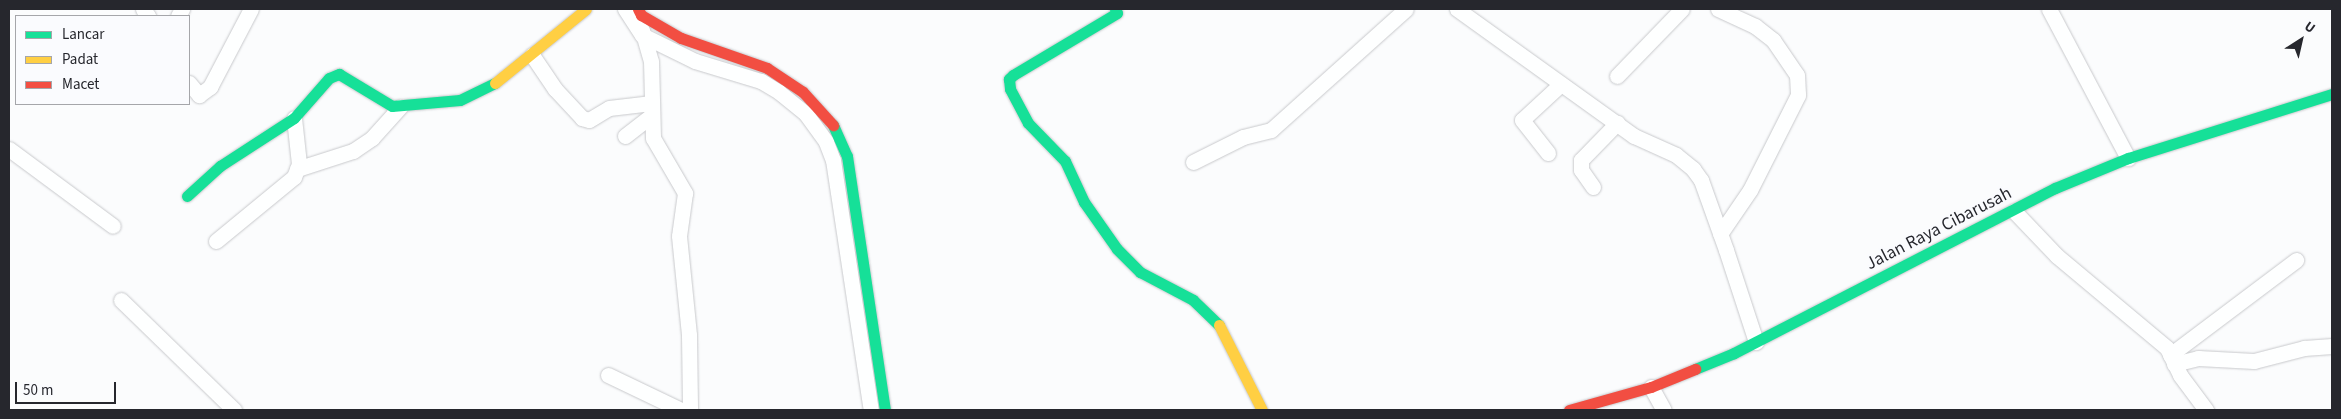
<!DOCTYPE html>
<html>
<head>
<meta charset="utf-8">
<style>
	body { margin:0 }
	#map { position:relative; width:2341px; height:419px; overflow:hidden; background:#fbfcfd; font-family:"Source Sans 3",sans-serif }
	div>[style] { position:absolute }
	.roads { filter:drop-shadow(0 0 1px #c8c9cc) drop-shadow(0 0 1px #c8c9cc) }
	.street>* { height:15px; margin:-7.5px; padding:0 7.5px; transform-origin:7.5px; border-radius:7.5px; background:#feffff }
	.fast>* { height:11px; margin:-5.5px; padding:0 5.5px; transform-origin:5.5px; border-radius:5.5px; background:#16e098 }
	.slow>* { height:11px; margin:-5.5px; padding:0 5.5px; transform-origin:5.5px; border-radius:5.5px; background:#ffcf43 }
	.jam>* { height:11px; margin:-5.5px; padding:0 5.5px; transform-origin:5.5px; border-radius:5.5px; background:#f24e42 }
	span { translate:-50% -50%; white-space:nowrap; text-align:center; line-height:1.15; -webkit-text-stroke:4px #fafbfe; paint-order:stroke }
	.street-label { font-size:18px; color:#26272d }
	.frame { position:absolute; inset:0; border:10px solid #26272d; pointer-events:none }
	.legend { position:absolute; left:15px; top:15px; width:175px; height:90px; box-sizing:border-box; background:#fafbfe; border:1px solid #a5a6aa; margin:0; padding:6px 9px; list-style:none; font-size:15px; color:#26272d }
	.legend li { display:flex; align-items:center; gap:10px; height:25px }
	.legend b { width:25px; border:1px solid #a5a6aa }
	.north { position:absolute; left:2276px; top:15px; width:50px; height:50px; -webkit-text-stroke:4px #fafbfe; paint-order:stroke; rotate:35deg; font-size:14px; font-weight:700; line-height:20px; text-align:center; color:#26272d }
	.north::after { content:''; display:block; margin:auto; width:18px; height:22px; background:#26272d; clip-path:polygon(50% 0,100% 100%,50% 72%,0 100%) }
	.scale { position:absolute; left:15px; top:382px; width:101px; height:22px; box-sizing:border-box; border:2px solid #26272d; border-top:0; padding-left:6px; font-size:15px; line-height:18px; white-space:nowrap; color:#26272d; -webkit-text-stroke:4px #fafbfe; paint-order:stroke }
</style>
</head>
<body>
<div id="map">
	<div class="roads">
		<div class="street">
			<i style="left:143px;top:9px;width:9px;rotate:54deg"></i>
			<i style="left:625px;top:9px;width:31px;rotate:57deg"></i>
			<i style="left:642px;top:35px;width:59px;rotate:26.1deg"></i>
			<i style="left:695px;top:61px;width:69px;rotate:16.9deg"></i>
			<i style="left:761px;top:81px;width:21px;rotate:31deg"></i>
			<i style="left:779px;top:92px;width:35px;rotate:39deg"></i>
			<i style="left:806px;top:114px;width:34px;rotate:54deg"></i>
			<i style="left:826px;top:142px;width:19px;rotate:69deg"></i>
			<i style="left:833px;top:160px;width:253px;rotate:81.4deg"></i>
			<i style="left:1457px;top:9px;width:218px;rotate:35.7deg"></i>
			<i style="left:1634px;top:136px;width:46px;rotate:24.3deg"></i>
			<i style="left:1676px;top:155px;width:22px;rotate:39deg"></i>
			<i style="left:1693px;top:169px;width:14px;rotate:54deg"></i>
			<i style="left:1701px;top:180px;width:74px;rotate:70.3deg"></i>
			<i style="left:1726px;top:250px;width:97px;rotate:71.9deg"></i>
			<i style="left:1718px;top:9px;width:41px;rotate:24.7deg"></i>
			<i style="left:1755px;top:26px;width:23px;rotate:38deg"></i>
			<i style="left:1773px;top:40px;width:42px;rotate:55.6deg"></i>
			<i style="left:1797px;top:75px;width:20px;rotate:87deg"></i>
			<i style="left:1798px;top:95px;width:106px;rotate:116.8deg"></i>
			<i style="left:1750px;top:190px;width:53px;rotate:124.3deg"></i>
			<i style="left:2049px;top:9px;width:169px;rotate:62.1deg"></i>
			<i style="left:178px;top:16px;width:8px;rotate:-60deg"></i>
			<i style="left:642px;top:30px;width:32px;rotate:74deg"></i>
			<i style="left:651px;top:61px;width:77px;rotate:88.5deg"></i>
			<i style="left:653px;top:138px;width:64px;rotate:59.8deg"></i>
			<i style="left:685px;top:193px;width:43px;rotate:97.9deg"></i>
			<i style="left:679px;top:236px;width:100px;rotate:84.2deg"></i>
			<i style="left:689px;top:335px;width:75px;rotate:89.2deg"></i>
			<i style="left:532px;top:55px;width:41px;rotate:55.9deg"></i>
			<i style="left:555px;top:89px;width:40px;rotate:47deg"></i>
			<i style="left:582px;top:118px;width:7px;rotate:16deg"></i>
			<i style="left:589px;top:120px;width:23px;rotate:-31deg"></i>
			<i style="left:609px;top:108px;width:43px;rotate:-6.6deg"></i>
			<i style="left:1617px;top:76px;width:93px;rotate:-45.9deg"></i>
			<i style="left:189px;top:83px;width:16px;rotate:50deg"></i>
			<i style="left:199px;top:95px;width:14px;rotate:-36deg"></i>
			<i style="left:210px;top:87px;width:88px;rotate:-62.3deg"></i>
			<i style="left:625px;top:136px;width:34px;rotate:-38deg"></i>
			<i style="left:9px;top:149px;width:129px;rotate:36.5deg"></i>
			<i style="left:1548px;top:153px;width:42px;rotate:-128.2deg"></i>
			<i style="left:1522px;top:120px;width:53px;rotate:-42.7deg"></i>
			<i style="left:1193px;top:162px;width:56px;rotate:-26.6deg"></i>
			<i style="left:1243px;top:137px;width:29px;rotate:-14deg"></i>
			<i style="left:1271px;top:130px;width:181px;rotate:-41.9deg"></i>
			<i style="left:297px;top:169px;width:59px;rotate:-17.8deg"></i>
			<i style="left:353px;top:151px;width:23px;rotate:-34deg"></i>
			<i style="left:372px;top:138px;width:42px;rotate:-47.9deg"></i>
			<i style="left:1593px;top:187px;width:21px;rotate:-125deg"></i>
			<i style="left:1581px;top:170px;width:10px;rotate:-90deg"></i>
			<i style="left:1581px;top:160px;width:52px;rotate:-45.8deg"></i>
			<i style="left:2014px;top:211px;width:62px;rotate:46.3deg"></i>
			<i style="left:2057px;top:256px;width:143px;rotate:39.9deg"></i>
			<i style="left:2167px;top:348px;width:30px;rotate:64deg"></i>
			<i style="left:2180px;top:375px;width:44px;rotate:53.4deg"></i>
			<i style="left:216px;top:241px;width:101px;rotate:-39.4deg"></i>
			<i style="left:294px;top:177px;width:14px;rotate:-69deg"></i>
			<i style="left:299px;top:164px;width:46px;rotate:-96.2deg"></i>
			<i style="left:121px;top:300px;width:158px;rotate:44.2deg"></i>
			<i style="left:2170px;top:355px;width:158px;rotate:-37deg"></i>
			<i style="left:2174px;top:364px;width:25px;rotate:-14deg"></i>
			<i style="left:2198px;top:358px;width:56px;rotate:3.1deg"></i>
			<i style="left:2254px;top:361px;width:52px;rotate:-14.6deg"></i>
			<i style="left:2304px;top:348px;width:28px;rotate:-4deg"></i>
			<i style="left:608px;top:375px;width:81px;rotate:25.6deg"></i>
			<i style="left:1651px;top:387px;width:26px;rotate:61deg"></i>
		</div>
		<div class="fast">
			<i style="left:1115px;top:9px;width:4px;rotate:63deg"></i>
			<i style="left:1117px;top:13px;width:121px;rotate:149.2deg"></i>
			<i style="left:1013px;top:75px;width:6px;rotate:135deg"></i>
			<i style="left:1009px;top:79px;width:10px;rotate:84deg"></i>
			<i style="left:1010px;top:89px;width:38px;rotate:62deg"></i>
			<i style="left:1028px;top:123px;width:53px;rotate:45.8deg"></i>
			<i style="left:1065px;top:161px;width:45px;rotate:65.1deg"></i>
			<i style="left:1084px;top:202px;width:57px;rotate:54.9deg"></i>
			<i style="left:1117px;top:249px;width:33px;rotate:45deg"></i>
			<i style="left:1140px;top:272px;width:60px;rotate:27.8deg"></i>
			<i style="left:1193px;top:300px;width:36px;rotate:44deg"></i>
			<i style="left:833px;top:125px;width:34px;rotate:66deg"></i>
			<i style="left:847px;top:156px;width:257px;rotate:81.5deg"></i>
			<i style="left:187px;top:196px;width:45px;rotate:-42.3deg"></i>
			<i style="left:220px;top:166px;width:88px;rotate:-33deg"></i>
			<i style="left:294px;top:118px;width:53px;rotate:-48.8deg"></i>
			<i style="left:329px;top:78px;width:11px;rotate:-22deg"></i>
			<i style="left:339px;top:74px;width:62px;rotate:31.1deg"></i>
			<i style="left:392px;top:106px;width:68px;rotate:-5deg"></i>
			<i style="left:460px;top:100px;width:39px;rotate:-26deg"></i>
			<i style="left:1695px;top:369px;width:42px;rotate:-22.3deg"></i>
			<i style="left:1734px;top:353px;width:361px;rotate:-27.2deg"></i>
			<i style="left:2055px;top:188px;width:79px;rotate:-22.3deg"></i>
			<i style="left:2128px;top:158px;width:214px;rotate:-17.4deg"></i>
		</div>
		<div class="slow">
			<i style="left:495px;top:83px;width:117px;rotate:-39.1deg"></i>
			<i style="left:1219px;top:325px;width:95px;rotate:63.2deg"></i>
		</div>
		<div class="jam">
			<i style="left:638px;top:9px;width:7px;rotate:63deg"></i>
			<i style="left:641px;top:15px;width:46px;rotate:29.9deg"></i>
			<i style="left:681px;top:38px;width:91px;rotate:19.2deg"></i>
			<i style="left:767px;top:68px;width:43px;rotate:33.7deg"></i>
			<i style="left:803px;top:92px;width:45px;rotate:47.7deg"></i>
			<i style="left:1569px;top:410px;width:85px;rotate:-15.7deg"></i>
			<i style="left:1651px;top:387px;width:48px;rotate:-22.2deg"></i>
		</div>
	</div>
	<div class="street-label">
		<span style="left:1939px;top:229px;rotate:-27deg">Jalan Raya Cibarusah</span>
	</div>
	<div class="frame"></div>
	<ul class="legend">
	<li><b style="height:6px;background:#16e098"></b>Lancar</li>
	<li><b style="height:6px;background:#ffcf43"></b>Padat</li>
	<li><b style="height:6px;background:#f24e42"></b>Macet</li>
	</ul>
	<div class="north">U</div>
	<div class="scale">50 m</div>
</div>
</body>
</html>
